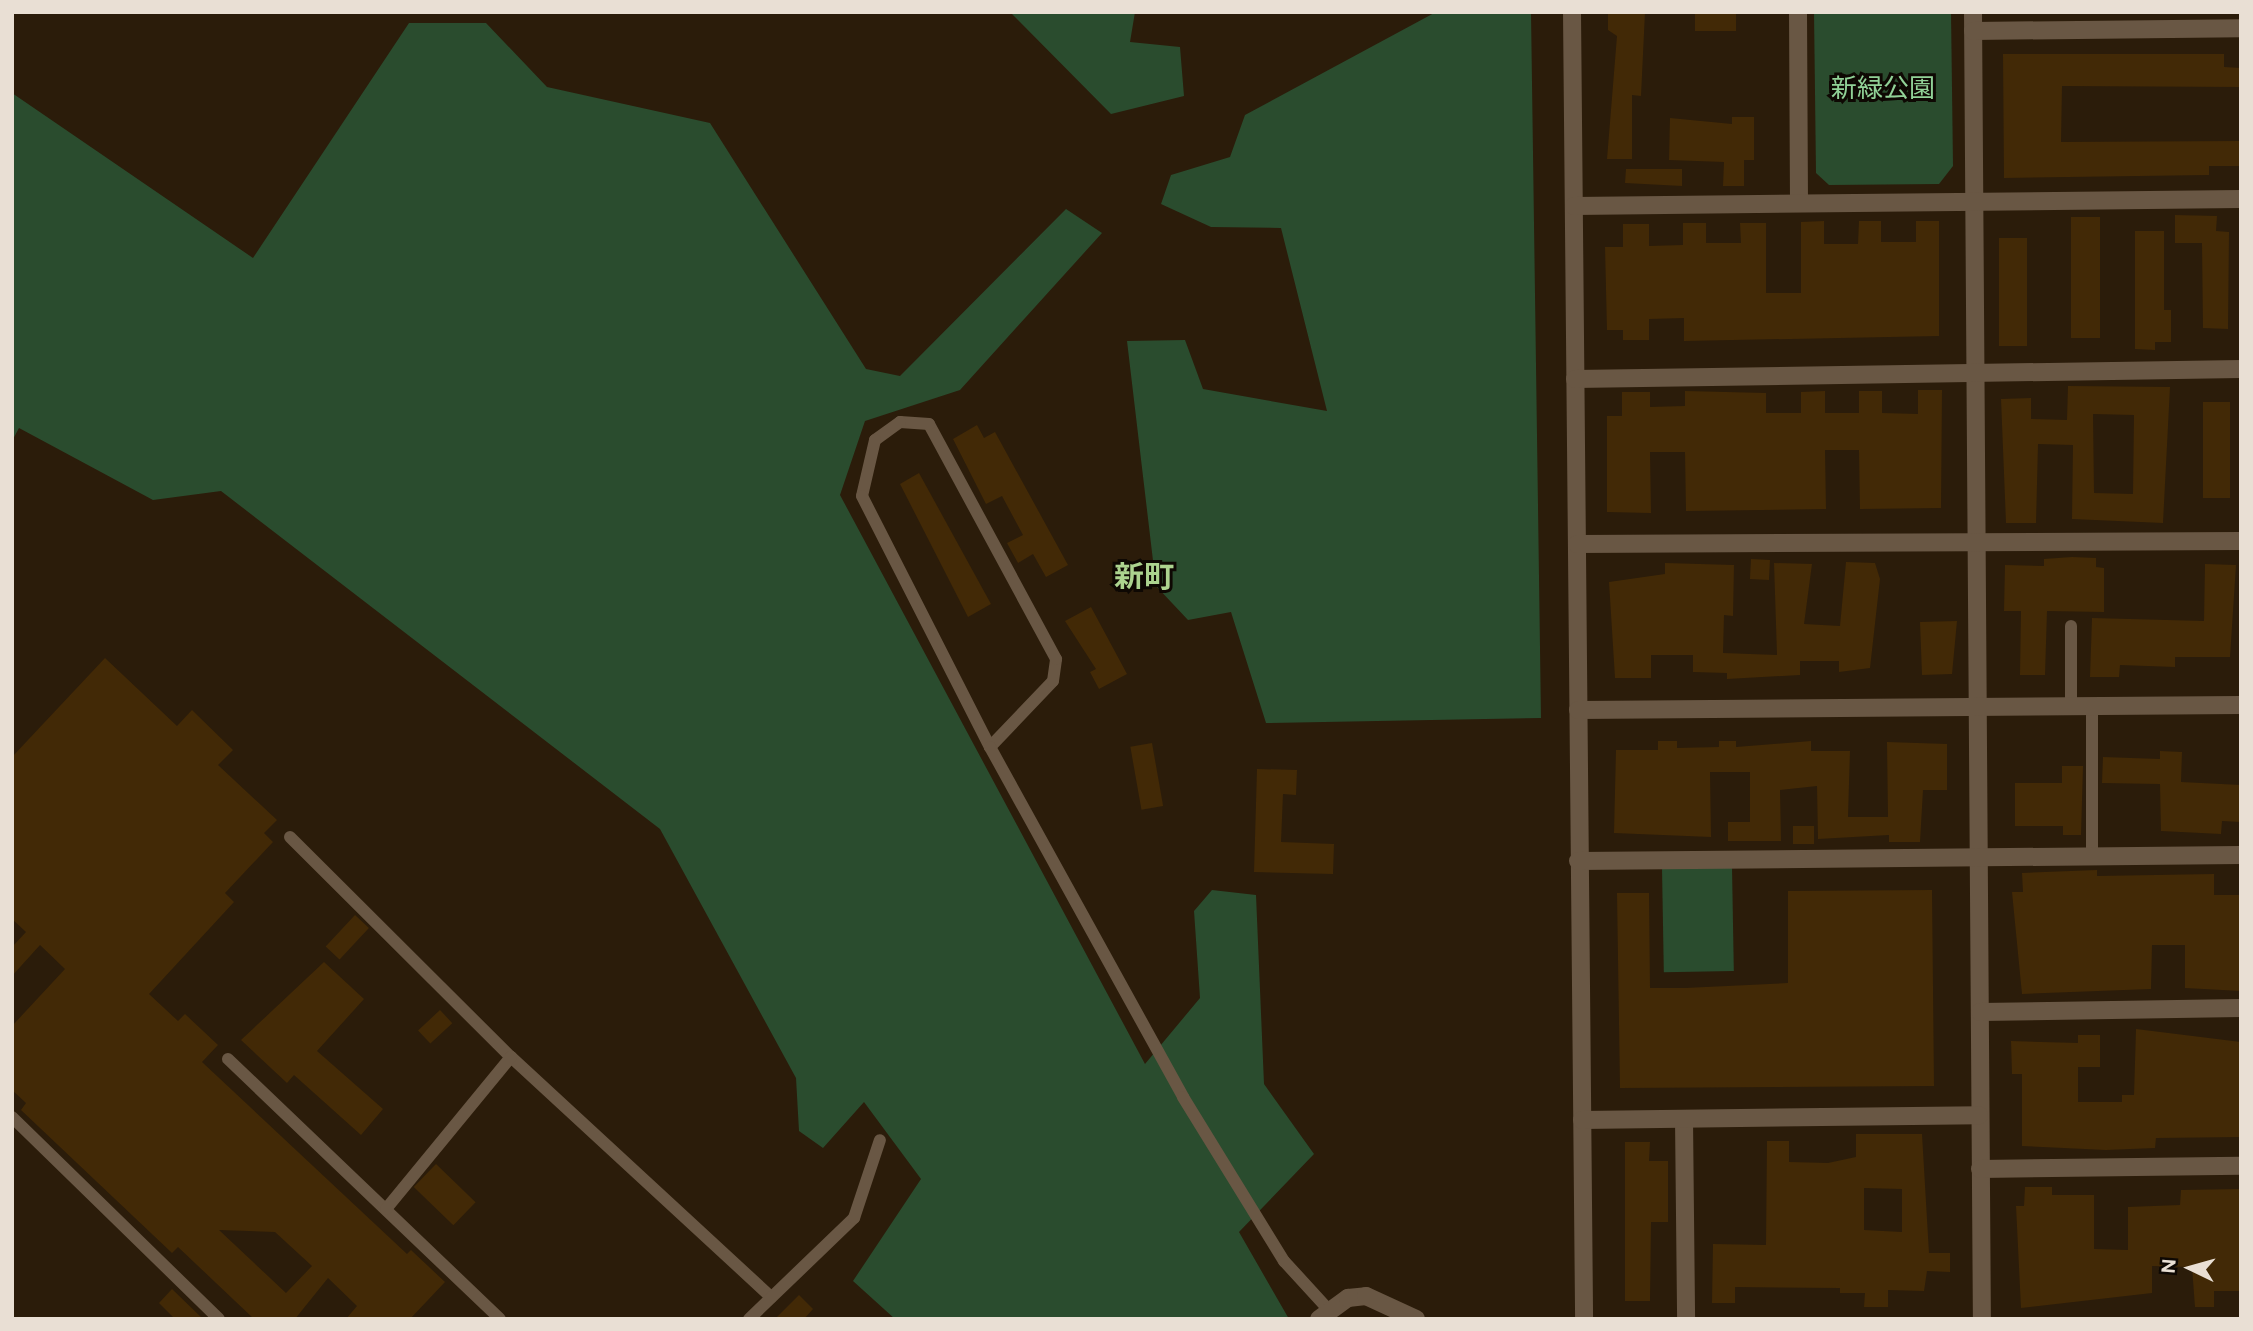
<!DOCTYPE html>
<html>
<head>
<meta charset="utf-8">
<style>
	body { margin:0 }
	#map { position:relative; width:2253px; height:1331px; overflow:hidden; background:#2b1c0a; font-family:Figtree,"Noto Sans JP",sans-serif }
	div>[style] { position:absolute }
	.green>* { inset:0; background:#2a4c2e; transform-origin:0 0 }
	.building>* { inset:0; background:#422906; transform-origin:0 0 }
	.lane>* { height:12px; margin:-6px; padding:0 6px; transform-origin:6px; border-radius:6px; background:#695744 }
	.street>* { height:18px; margin:-9px; padding:0 9px; transform-origin:9px; border-radius:9px; background:#695744 }
	span { translate:-50% -50%; white-space:nowrap; text-align:center; line-height:1.15; -webkit-text-stroke:6px #0e0803; paint-order:stroke }
	.park-label { font-size:26px; color:#91d297 }
	.quarter-label { font-size:30px; color:#acd38f; font-weight:700 }
	.frame { position:absolute; inset:0; border:14px solid #e9dfd4; pointer-events:none }
	.north { position:absolute; left:2155px; top:1233px; width:70px; height:70px; -webkit-text-stroke:5px #0e0803; paint-order:stroke; rotate:275deg; font-size:19px; font-weight:700; line-height:28px; text-align:center; color:#e9dfd4 }
	.north::after { content:''; display:block; margin:auto; width:24px; height:32px; background:#e9dfd4; clip-path:polygon(50% 0,100% 100%,50% 72%,0 100%) }
</style>
</head>
<body>
<div id="map">
	<div class="green">
		<i style="clip-path:polygon(1010px 12px,1135px 12px,1130px 42px,1180px 47px,1184px 96px,1111px 114px)"></i>
		<i style="clip-path:polygon(1436px 12px,1531px 12px,1541px 718px,1266px 723px,1231px 612px,1188px 620px,1156px 586px,1127px 341px,1185px 340px,1203px 389px,1327px 411px,1281px 228px,1211px 227px,1161px 204px,1171px 175px,1230px 157px,1245px 115px)"></i>
		<i style="clip-path:polygon(1814px 12px,1951px 12px,1953px 166px,1939px 184px,1829px 185px,1816px 173px)"></i>
		<i style="clip-path:polygon(409px 23px,486px 23px,547px 87px,710px 123px,866px 369px,900px 376px,1066px 209px,1102px 233px,960px 390px,865px 421px,840px 495px,1145px 1064px,1200px 998px,1194px 911px,1212px 890px,1256px 895px,1264px 1084px,1314px 1154px,1239px 1232px,1289px 1319px,895px 1319px,853px 1281px,921px 1179px,864px 1102px,823px 1148px,799px 1131px,796px 1078px,660px 829px,221px 491px,153px 500px,19px 428px,12px 441px,12px 93px,253px 258px)"></i>
		<i style="left:1732px;top:867px;width:104px;height:70px;rotate:89deg"></i>
	</div>
	<div class="building">
		<i style="clip-path:polygon(1608px 12px,1645px 12px,1641px 96px,1632px 95px,1632px 159px,1607px 159px,1617px 36px,1608px 30px)"></i>
		<i style="left:1695px;top:12px;width:41px;height:19px"></i>
		<i style="clip-path:polygon(2003px 54px,2224px 54px,2224px 67px,2241px 68px,2241px 87px,2062px 86px,2061px 142px,2241px 141px,2241px 166px,2209px 166px,2209px 175px,2004px 178px)"></i>
		<i style="clip-path:polygon(1732px 117px,1754px 117px,1754px 160px,1744px 160px,1744px 186px,1723px 186px,1724px 162px,1669px 160px,1670px 118px,1732px 124px)"></i>
		<i style="clip-path:polygon(1626px 169px,1682px 169px,1682px 186px,1625px 183px)"></i>
		<i style="clip-path:polygon(2175px 215px,2217px 216px,2216px 231px,2229px 232px,2228px 329px,2203px 328px,2202px 243px,2175px 243px)"></i>
		<i style="left:2071px;top:217px;width:29px;height:121px"></i>
		<i style="clip-path:polygon(1824px 221px,1824px 244px,1858px 244px,1859px 221px,1881px 221px,1881px 242px,1916px 242px,1916px 221px,1939px 221px,1939px 336px,1684px 341px,1684px 318px,1649px 319px,1649px 340px,1623px 340px,1623px 330px,1607px 330px,1605px 247px,1623px 247px,1623px 224px,1649px 224px,1649px 246px,1683px 245px,1683px 223px,1706px 223px,1706px 243px,1741px 243px,1740px 223px,1766px 223px,1766px 293px,1801px 293px,1801px 222px)"></i>
		<i style="clip-path:polygon(2135px 231px,2164px 231px,2164px 310px,2171px 310px,2171px 342px,2155px 342px,2155px 350px,2135px 349px)"></i>
		<i style="left:1999px;top:238px;width:28px;height:108px"></i>
		<i style="clip-path:polygon(evenodd,2068px 386px,2170px 387px,2163px 523px,2072px 519px,2073px 445px,2038px 444px,2036px 523px,2006px 523px,2001px 399px,2031px 398px,2031px 419px,2067px 420px,2068px 386px,2093px 414px,2134px 415px,2133px 494px,2094px 493px,2093px 414px)"></i>
		<i style="clip-path:polygon(1918px 390px,1942px 390px,1941px 508px,1860px 509px,1859px 450px,1825px 450px,1826px 509px,1686px 511px,1685px 452px,1650px 452px,1651px 513px,1607px 512px,1607px 416px,1622px 416px,1622px 392px,1650px 392px,1650px 407px,1685px 406px,1685px 391px,1766px 393px,1766px 413px,1801px 413px,1801px 392px,1825px 391px,1825px 413px,1859px 413px,1859px 391px,1882px 391px,1882px 413px,1918px 414px)"></i>
		<i style="left:2203px;top:402px;width:27px;height:96px"></i>
		<i style="clip-path:polygon(977px 425px,984px 438px,995px 432px,1068px 565px,1046px 577px,1033px 554px,1018px 563px,1007px 543px,1023px 535px,1002px 496px,986px 504px,953px 439px)"></i>
		<i style="clip-path:polygon(919px 473px,991px 604px,968px 617px,900px 484px)"></i>
		<i style="clip-path:polygon(2072px 557px,2096px 558px,2096px 567px,2104px 568px,2104px 612px,2047px 611px,2045px 675px,2020px 675px,2021px 611px,2004px 611px,2005px 565px,2044px 566px,2044px 559px)"></i>
		<i style="left:1751px;top:559px;width:19px;height:20px;rotate:3deg"></i>
		<i style="clip-path:polygon(1846px 562px,1875px 563px,1880px 579px,1870px 668px,1839px 672px,1839px 661px,1800px 661px,1800px 675px,1727px 679px,1727px 673px,1693px 672px,1693px 655px,1651px 655px,1651px 678px,1615px 678px,1609px 582px,1665px 574px,1665px 563px,1734px 565px,1733px 616px,1724px 615px,1723px 653px,1777px 655px,1774px 563px,1812px 564px,1804px 624px,1840px 626px)"></i>
		<i style="clip-path:polygon(2205px 564px,2236px 565px,2230px 657px,2175px 657px,2175px 667px,2120px 665px,2119px 677px,2090px 677px,2092px 618px,2204px 621px)"></i>
		<i style="clip-path:polygon(1091px 607px,1127px 674px,1099px 689px,1090px 672px,1096px 669px,1065px 621px)"></i>
		<i style="clip-path:polygon(1957px 621px,1952px 674px,1922px 675px,1920px 622px)"></i>
		<i style="clip-path:polygon(evenodd,105px 658px,177px 726px,192px 710px,233px 750px,218px 765px,277px 820px,264px 833px,273px 842px,225px 893px,234px 902px,149px 994px,178px 1021px,185px 1014px,218px 1045px,202px 1062px,407px 1254px,411px 1250px,445px 1282px,410px 1319px,346px 1319px,357px 1306px,328px 1278px,295px 1319px,254px 1319px,178px 1247px,172px 1253px,21px 1110px,26px 1103px,12px 1090px,12px 1026px,65px 969px,40px 945px,12px 976px,12px 947px,26px 932px,12px 919px,12px 757px,105px 658px,219px 1230px,275px 1232px,312px 1266px,286px 1293px,219px 1230px)"></i>
		<i style="clip-path:polygon(1658px 741px,1677px 741px,1677px 748px,1719px 747px,1719px 741px,1736px 741px,1736px 747px,1811px 741px,1811px 751px,1850px 751px,1848px 817px,1888px 817px,1887px 742px,1947px 744px,1947px 790px,1923px 790px,1920px 842px,1889px 842px,1889px 835px,1818px 839px,1817px 786px,1780px 790px,1781px 841px,1728px 841px,1728px 822px,1750px 822px,1750px 772px,1710px 772px,1711px 837px,1614px 833px,1616px 750px,1658px 750px)"></i>
		<i style="left:1152px;top:743px;width:64px;height:22px;rotate:80deg"></i>
		<i style="clip-path:polygon(2160px 751px,2182px 752px,2181px 782px,2241px 785px,2241px 822px,2222px 821px,2221px 834px,2161px 831px,2160px 784px,2102px 783px,2103px 757px,2160px 759px)"></i>
		<i style="clip-path:polygon(2062px 766px,2083px 766px,2081px 835px,2063px 835px,2063px 826px,2015px 826px,2015px 783px,2062px 783px)"></i>
		<i style="clip-path:polygon(1257px 769px,1297px 770px,1296px 795px,1283px 794px,1281px 842px,1334px 844px,1333px 874px,1254px 872px)"></i>
		<i style="left:1793px;top:826px;width:21px;height:18px"></i>
		<i style="clip-path:polygon(2097px 870px,2097px 876px,2214px 874px,2214px 895px,2241px 895px,2241px 991px,2185px 988px,2185px 945px,2152px 945px,2151px 989px,2022px 994px,2012px 892px,2023px 892px,2022px 873px)"></i>
		<i style="clip-path:polygon(1932px 890px,1934px 1086px,1620px 1088px,1617px 893px,1649px 893px,1650px 988px,1685px 988px,1788px 983px,1788px 891px)"></i>
		<i style="left:355px;top:915px;width:19px;height:43px;rotate:43deg"></i>
		<i style="clip-path:polygon(324px 962px,364px 999px,317px 1051px,383px 1109px,361px 1135px,294px 1075px,287px 1083px,241px 1040px)"></i>
		<i style="left:440px;top:1010px;width:18px;height:30px;rotate:47deg"></i>
		<i style="clip-path:polygon(2136px 1029px,2241px 1042px,2241px 1137px,2156px 1138px,2155px 1148px,2106px 1150px,2022px 1146px,2022px 1074px,2012px 1074px,2011px 1041px,2078px 1043px,2078px 1035px,2100px 1035px,2100px 1067px,2078px 1067px,2078px 1102px,2122px 1102px,2122px 1095px,2134px 1095px)"></i>
		<i style="clip-path:polygon(evenodd,1856px 1134px,1922px 1134px,1929px 1253px,1950px 1253px,1950px 1272px,1927px 1271px,1924px 1291px,1888px 1290px,1888px 1307px,1864px 1307px,1865px 1293px,1840px 1293px,1840px 1288px,1735px 1287px,1735px 1303px,1712px 1303px,1713px 1244px,1766px 1245px,1767px 1141px,1789px 1141px,1789px 1162px,1828px 1163px,1856px 1157px,1856px 1134px,1864px 1188px,1902px 1189px,1902px 1232px,1864px 1230px,1864px 1188px)"></i>
		<i style="clip-path:polygon(1625px 1142px,1650px 1142px,1649px 1161px,1668px 1161px,1668px 1222px,1651px 1222px,1650px 1301px,1625px 1301px)"></i>
		<i style="left:436px;top:1164px;width:55px;height:32px;rotate:44deg"></i>
		<i style="clip-path:polygon(2025px 1187px,2052px 1187px,2052px 1195px,2094px 1195px,2094px 1249px,2128px 1250px,2128px 1207px,2180px 1205px,2181px 1190px,2241px 1189px,2241px 1291px,2214px 1291px,2214px 1307px,2195px 1307px,2192px 1267px,2152px 1266px,2152px 1293px,2021px 1308px,2016px 1206px,2024px 1206px)"></i>
		<i style="clip-path:polygon(172px 1289px,203px 1319px,175px 1319px,159px 1303px)"></i>
		<i style="clip-path:polygon(799px 1295px,813px 1309px,804px 1319px,775px 1319px)"></i>
	</div>
	<div class="lane">
		<i style="left:2071px;top:706px;width:80px;rotate:-90deg"></i>
		<i style="left:990px;top:747px;width:91px;rotate:-46.3deg"></i>
		<i style="left:1053px;top:681px;width:22px;rotate:-82deg"></i>
		<i style="left:1056px;top:659px;width:267px;rotate:-118.4deg"></i>
		<i style="left:929px;top:424px;width:29px;rotate:-176deg"></i>
		<i style="left:900px;top:422px;width:31px;rotate:144deg"></i>
		<i style="left:875px;top:440px;width:57px;rotate:103.1deg"></i>
		<i style="left:862px;top:496px;width:282px;rotate:63deg"></i>
		<i style="left:990px;top:747px;width:400px;rotate:61.1deg"></i>
		<i style="left:1183px;top:1097px;width:193px;rotate:58.4deg"></i>
		<i style="left:1284px;top:1261px;width:64px;rotate:47.5deg"></i>
		<i style="left:290px;top:837px;width:312px;rotate:44.9deg"></i>
		<i style="left:511px;top:1057px;width:354px;rotate:42.7deg"></i>
		<i style="left:2092px;top:855px;width:149px;rotate:-90deg"></i>
		<i style="left:228px;top:1059px;width:376px;rotate:43.7deg"></i>
		<i style="left:12px;top:1117px;width:289px;rotate:44.3deg"></i>
		<i style="left:386px;top:1209px;width:197px;rotate:-50.6deg"></i>
		<i style="left:749px;top:1319px;width:146px;rotate:-43.9deg"></i>
		<i style="left:854px;top:1218px;width:82px;rotate:-71.6deg"></i>
	</div>
	<div class="street">
		<i style="left:1572px;top:12px;width:1307px;rotate:89.47deg"></i>
		<i style="left:1798px;top:12px;width:191px;rotate:89.7deg"></i>
		<i style="left:1973px;top:12px;width:1307px;rotate:89.61deg"></i>
		<i style="left:1973px;top:31px;width:268px;rotate:-0.6deg"></i>
		<i style="left:1574px;top:206px;width:667px;rotate:-0.6deg"></i>
		<i style="left:1575px;top:379px;width:666px;rotate:-0.86deg"></i>
		<i style="left:1577px;top:544px;width:664px;rotate:-0.26deg"></i>
		<i style="left:1578px;top:710px;width:663px;rotate:-0.43deg"></i>
		<i style="left:1578px;top:861px;width:663px;rotate:-0.52deg"></i>
		<i style="left:1980px;top:1012px;width:261px;rotate:-0.9deg"></i>
		<i style="left:1684px;top:1119px;width:200px;rotate:89.4deg"></i>
		<i style="left:1582px;top:1120px;width:397px;rotate:-0.7deg"></i>
		<i style="left:1980px;top:1169px;width:261px;rotate:-0.7deg"></i>
		<i style="left:1319px;top:1319px;width:36px;rotate:-36deg"></i>
		<i style="left:1348px;top:1298px;width:18px;rotate:-6deg"></i>
		<i style="left:1366px;top:1296px;width:55px;rotate:24.7deg"></i>
	</div>
	<div class="park-label">
		<span style="left:1883px;top:89px">新緑公園</span>
	</div>
	<div class="quarter-label">
		<span style="left:1144px;top:577px">新町</span>
	</div>
	<div class="frame"></div>
	<div class="north">N</div>
</div>
</body>
</html>
